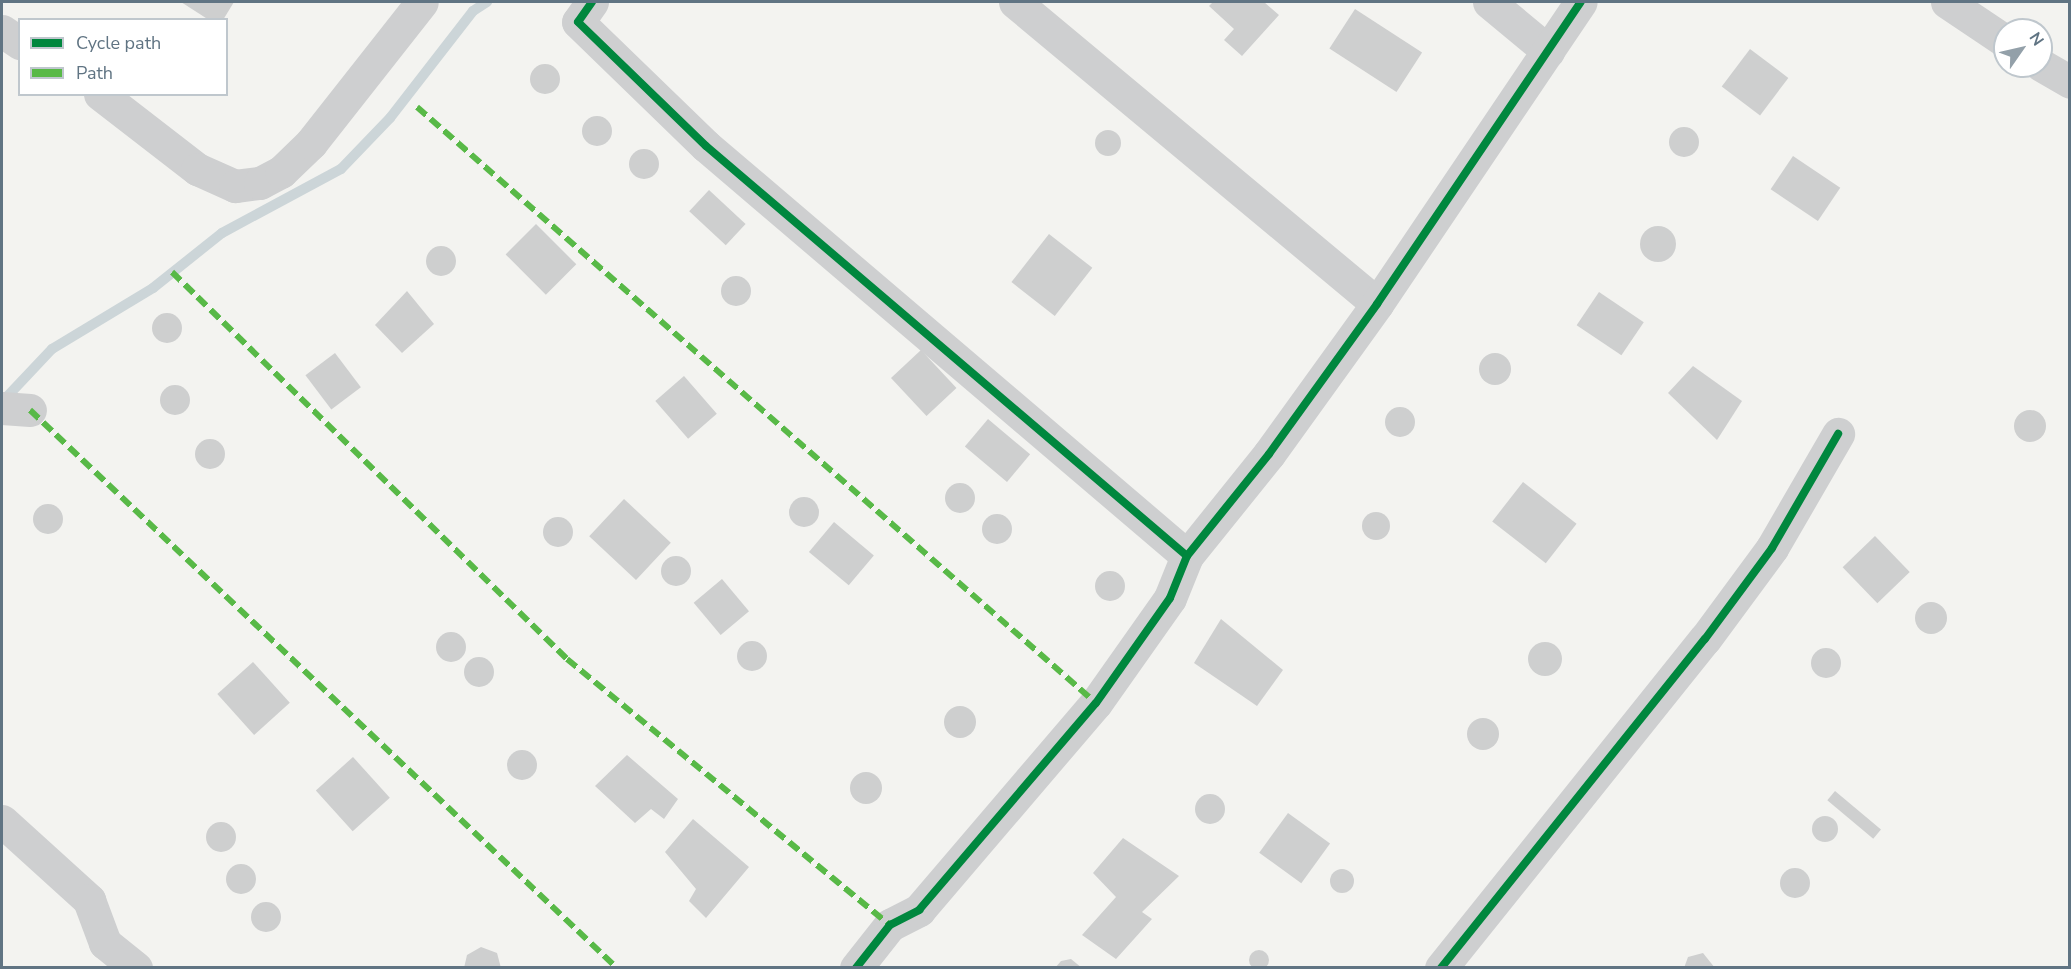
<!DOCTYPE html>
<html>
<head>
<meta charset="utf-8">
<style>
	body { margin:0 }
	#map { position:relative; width:2071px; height:969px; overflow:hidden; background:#f3f3f0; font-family:"Nunito Sans",sans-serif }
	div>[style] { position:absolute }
	.stream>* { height:10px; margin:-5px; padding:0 5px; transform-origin:5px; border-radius:5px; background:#ccd5d8 }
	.building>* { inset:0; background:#cecfcf; transform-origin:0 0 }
	.round { border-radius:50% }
	.minor>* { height:33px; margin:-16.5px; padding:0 16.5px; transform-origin:16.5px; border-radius:16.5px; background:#cecfd0 }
	.quiet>* { height:6px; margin-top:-3px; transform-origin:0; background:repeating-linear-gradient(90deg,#58b947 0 12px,transparent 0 18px) }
	.cycleway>* { height:8px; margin:-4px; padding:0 4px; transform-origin:4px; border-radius:4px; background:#00873e }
	span { translate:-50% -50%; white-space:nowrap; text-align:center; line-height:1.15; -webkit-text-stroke:6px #fff; paint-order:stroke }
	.frame { position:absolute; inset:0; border:3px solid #607483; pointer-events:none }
	.legend { position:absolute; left:18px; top:18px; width:210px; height:78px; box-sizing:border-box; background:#fff; border:2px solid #bfc7cd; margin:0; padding:8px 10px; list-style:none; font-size:18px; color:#607483 }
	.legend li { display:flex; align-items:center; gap:12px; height:30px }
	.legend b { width:30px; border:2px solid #bfc7cd }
	.north { position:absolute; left:1993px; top:18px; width:60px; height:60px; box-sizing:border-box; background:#fff; border:2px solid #bfc7cd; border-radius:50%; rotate:56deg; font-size:16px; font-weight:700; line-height:24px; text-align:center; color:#607483 }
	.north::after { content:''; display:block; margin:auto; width:21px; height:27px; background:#93a0a9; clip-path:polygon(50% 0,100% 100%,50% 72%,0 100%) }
</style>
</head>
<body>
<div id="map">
	<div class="stream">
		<i style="left:2px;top:402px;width:73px;rotate:-46.7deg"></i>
		<i style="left:52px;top:349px;width:118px;rotate:-31.1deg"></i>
		<i style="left:153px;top:288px;width:88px;rotate:-38.6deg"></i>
		<i style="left:222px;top:233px;width:135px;rotate:-28.3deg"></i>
		<i style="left:341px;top:169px;width:71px;rotate:-46.1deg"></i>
		<i style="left:390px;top:118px;width:135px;rotate:-52.2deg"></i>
		<i style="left:473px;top:11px;width:17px;rotate:-33deg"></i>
	</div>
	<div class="building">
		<i style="clip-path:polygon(181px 2px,234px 2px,223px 20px,209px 20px)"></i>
		<i style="clip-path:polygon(1213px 2px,1264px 2px,1279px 15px,1242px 56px,1224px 40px,1234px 29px,1209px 6px)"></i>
		<i style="left:1355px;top:9px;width:80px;height:47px;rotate:33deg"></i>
		<i style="left:1750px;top:49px;width:48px;height:47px;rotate:37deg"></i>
		<i class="round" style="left:530px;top:64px;width:30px;height:30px"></i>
		<i class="round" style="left:582px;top:116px;width:30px;height:30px"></i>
		<i class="round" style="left:1669px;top:127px;width:30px;height:30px"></i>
		<i class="round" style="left:1095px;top:130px;width:26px;height:26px"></i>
		<i class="round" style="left:629px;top:149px;width:30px;height:30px"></i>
		<i style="left:1793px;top:156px;width:57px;height:40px;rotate:34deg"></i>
		<i style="left:709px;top:190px;width:50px;height:29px;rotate:43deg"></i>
		<i style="left:536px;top:224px;width:57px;height:43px;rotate:45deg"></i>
		<i class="round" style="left:1640px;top:226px;width:36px;height:36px"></i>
		<i style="left:1049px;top:234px;width:55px;height:61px;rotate:38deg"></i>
		<i class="round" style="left:426px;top:246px;width:30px;height:30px"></i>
		<i class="round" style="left:721px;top:276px;width:30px;height:30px"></i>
		<i style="clip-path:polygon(407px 291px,434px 324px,402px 353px,375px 325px)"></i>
		<i style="left:1599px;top:292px;width:54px;height:40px;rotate:34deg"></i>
		<i class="round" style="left:152px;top:313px;width:30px;height:30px"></i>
		<i style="left:921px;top:350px;width:52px;height:41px;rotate:47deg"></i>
		<i class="round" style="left:1479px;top:353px;width:32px;height:32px"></i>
		<i style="left:335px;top:353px;width:43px;height:37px;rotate:53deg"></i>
		<i style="clip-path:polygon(1693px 366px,1742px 401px,1717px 440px,1668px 393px)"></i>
		<i style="left:684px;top:376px;width:50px;height:38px;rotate:49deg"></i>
		<i class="round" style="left:160px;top:385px;width:30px;height:30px"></i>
		<i class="round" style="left:1385px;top:407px;width:30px;height:30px"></i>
		<i class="round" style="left:2014px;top:410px;width:32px;height:32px"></i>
		<i style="left:988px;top:419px;width:55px;height:36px;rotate:40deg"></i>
		<i class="round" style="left:195px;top:439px;width:30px;height:30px"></i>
		<i style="left:1523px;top:482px;width:68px;height:50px;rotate:38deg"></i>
		<i class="round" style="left:945px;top:483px;width:30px;height:30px"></i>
		<i class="round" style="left:789px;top:497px;width:30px;height:30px"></i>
		<i style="left:624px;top:499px;width:64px;height:51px;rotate:43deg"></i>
		<i class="round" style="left:33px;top:504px;width:30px;height:30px"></i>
		<i class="round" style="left:1362px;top:512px;width:28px;height:28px"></i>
		<i class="round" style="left:982px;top:514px;width:30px;height:30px"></i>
		<i class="round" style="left:543px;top:517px;width:30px;height:30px"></i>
		<i style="left:834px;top:522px;width:52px;height:39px;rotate:40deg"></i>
		<i style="left:1875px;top:536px;width:50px;height:45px;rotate:46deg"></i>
		<i class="round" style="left:661px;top:556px;width:30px;height:30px"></i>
		<i class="round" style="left:1095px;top:571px;width:30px;height:30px"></i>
		<i style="left:722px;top:579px;width:42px;height:37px;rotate:50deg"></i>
		<i class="round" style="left:1915px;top:602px;width:32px;height:32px"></i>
		<i style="clip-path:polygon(1221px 619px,1283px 670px,1257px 706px,1194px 663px)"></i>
		<i class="round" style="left:436px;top:632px;width:30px;height:30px"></i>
		<i class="round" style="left:737px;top:641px;width:30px;height:30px"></i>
		<i class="round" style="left:1528px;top:642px;width:34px;height:34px"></i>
		<i class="round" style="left:1811px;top:648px;width:30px;height:30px"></i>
		<i class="round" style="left:464px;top:657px;width:30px;height:30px"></i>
		<i style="left:253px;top:662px;width:55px;height:48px;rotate:48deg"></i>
		<i class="round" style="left:944px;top:706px;width:32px;height:32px"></i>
		<i class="round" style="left:1467px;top:718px;width:32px;height:32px"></i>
		<i class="round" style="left:507px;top:750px;width:30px;height:30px"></i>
		<i style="clip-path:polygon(627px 755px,678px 799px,664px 819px,651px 809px,635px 823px,595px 786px)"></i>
		<i style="left:353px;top:757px;width:55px;height:50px;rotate:48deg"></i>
		<i class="round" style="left:850px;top:772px;width:32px;height:32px"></i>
		<i style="left:1835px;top:791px;width:60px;height:12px;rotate:40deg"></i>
		<i class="round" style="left:1195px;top:794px;width:30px;height:30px"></i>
		<i style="left:1288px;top:813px;width:52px;height:49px;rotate:36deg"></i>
		<i class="round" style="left:1812px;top:816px;width:26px;height:26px"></i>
		<i style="clip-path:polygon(693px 819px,749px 867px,706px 918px,689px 901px,696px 889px,665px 852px)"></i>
		<i class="round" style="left:206px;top:822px;width:30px;height:30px"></i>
		<i style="clip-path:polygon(1123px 838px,1179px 876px,1142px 912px,1152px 919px,1116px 959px,1082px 935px,1116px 897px,1093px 873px)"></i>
		<i class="round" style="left:226px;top:864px;width:30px;height:30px"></i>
		<i class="round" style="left:1780px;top:868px;width:30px;height:30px"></i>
		<i class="round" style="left:1330px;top:869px;width:24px;height:24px"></i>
		<i class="round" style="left:251px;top:902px;width:30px;height:30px"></i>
		<i style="clip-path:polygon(481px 947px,497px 953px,501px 968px,464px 968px,467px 955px)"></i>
		<i class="round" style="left:1249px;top:950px;width:20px;height:20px"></i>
		<i style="clip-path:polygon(1703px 953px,1715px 968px,1684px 968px,1688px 957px)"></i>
		<i style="clip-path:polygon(1071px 959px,1082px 968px,1055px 968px,1061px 961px)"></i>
	</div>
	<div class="minor">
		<i style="left:592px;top:2px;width:24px;rotate:125deg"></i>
		<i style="left:578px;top:22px;width:178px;rotate:44.1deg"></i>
		<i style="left:706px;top:146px;width:632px;rotate:40.44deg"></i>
		<i style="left:1015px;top:2px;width:471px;rotate:39.8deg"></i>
		<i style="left:1489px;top:2px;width:77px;rotate:39.7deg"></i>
		<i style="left:1947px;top:2px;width:70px;rotate:33.9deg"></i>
		<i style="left:2px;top:31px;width:22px;rotate:34deg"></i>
		<i style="left:2041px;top:65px;width:34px;rotate:30deg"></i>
		<i style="left:100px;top:94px;width:123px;rotate:37.7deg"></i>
		<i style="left:197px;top:169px;width:42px;rotate:24.1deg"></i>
		<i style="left:235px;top:186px;width:25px;rotate:-7deg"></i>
		<i style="left:260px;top:183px;width:24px;rotate:-28deg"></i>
		<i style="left:281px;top:172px;width:42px;rotate:-44deg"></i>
		<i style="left:311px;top:143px;width:179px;rotate:-51.8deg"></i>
		<i style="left:2px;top:408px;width:28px;rotate:4deg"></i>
		<i style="left:2px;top:821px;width:118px;rotate:42.2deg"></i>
		<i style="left:89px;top:900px;width:46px;rotate:69.6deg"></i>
		<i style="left:105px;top:943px;width:40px;rotate:39deg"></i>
		<i style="left:856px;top:968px;width:55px;rotate:-51.7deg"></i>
		<i style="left:890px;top:925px;width:33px;rotate:-27deg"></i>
		<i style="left:919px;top:910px;width:272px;rotate:-49.5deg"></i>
		<i style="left:1096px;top:703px;width:128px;rotate:-54.8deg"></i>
		<i style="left:1170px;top:598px;width:45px;rotate:-68deg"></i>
		<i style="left:1187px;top:556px;width:131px;rotate:-51.2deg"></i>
		<i style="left:1269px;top:454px;width:185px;rotate:-54.2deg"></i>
		<i style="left:1377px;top:304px;width:364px;rotate:-56deg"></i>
		<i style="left:1441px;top:968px;width:422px;rotate:-51.3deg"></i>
		<i style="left:1705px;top:639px;width:113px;rotate:-53.6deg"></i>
		<i style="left:1772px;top:548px;width:132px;rotate:-59.9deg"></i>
	</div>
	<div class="quiet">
		<i style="left:417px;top:107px;width:903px;rotate:41.28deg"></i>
		<i style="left:172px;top:272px;width:553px;rotate:44.41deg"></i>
		<i style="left:567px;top:659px;width:418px;rotate:39.5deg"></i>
		<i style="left:30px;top:410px;width:810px;rotate:43.55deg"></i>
	</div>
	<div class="cycleway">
		<i style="left:592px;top:2px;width:24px;rotate:125deg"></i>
		<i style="left:578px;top:22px;width:178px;rotate:44.1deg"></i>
		<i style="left:706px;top:146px;width:632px;rotate:40.44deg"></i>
		<i style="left:856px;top:968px;width:55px;rotate:-51.7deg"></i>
		<i style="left:890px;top:925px;width:33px;rotate:-27deg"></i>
		<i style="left:919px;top:910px;width:272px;rotate:-49.5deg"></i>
		<i style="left:1096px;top:703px;width:128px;rotate:-54.8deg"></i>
		<i style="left:1170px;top:598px;width:45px;rotate:-68deg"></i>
		<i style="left:1187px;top:556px;width:131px;rotate:-51.2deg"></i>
		<i style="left:1269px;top:454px;width:185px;rotate:-54.2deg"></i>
		<i style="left:1377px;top:304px;width:364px;rotate:-56deg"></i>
		<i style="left:1441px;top:968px;width:422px;rotate:-51.3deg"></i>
		<i style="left:1705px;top:639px;width:113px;rotate:-53.6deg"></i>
		<i style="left:1772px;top:548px;width:132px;rotate:-59.9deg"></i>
	</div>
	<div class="frame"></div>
	<ul class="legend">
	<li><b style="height:8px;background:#00873e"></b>Cycle path</li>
	<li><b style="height:8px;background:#58b947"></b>Path</li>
	</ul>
	<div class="north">N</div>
</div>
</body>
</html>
